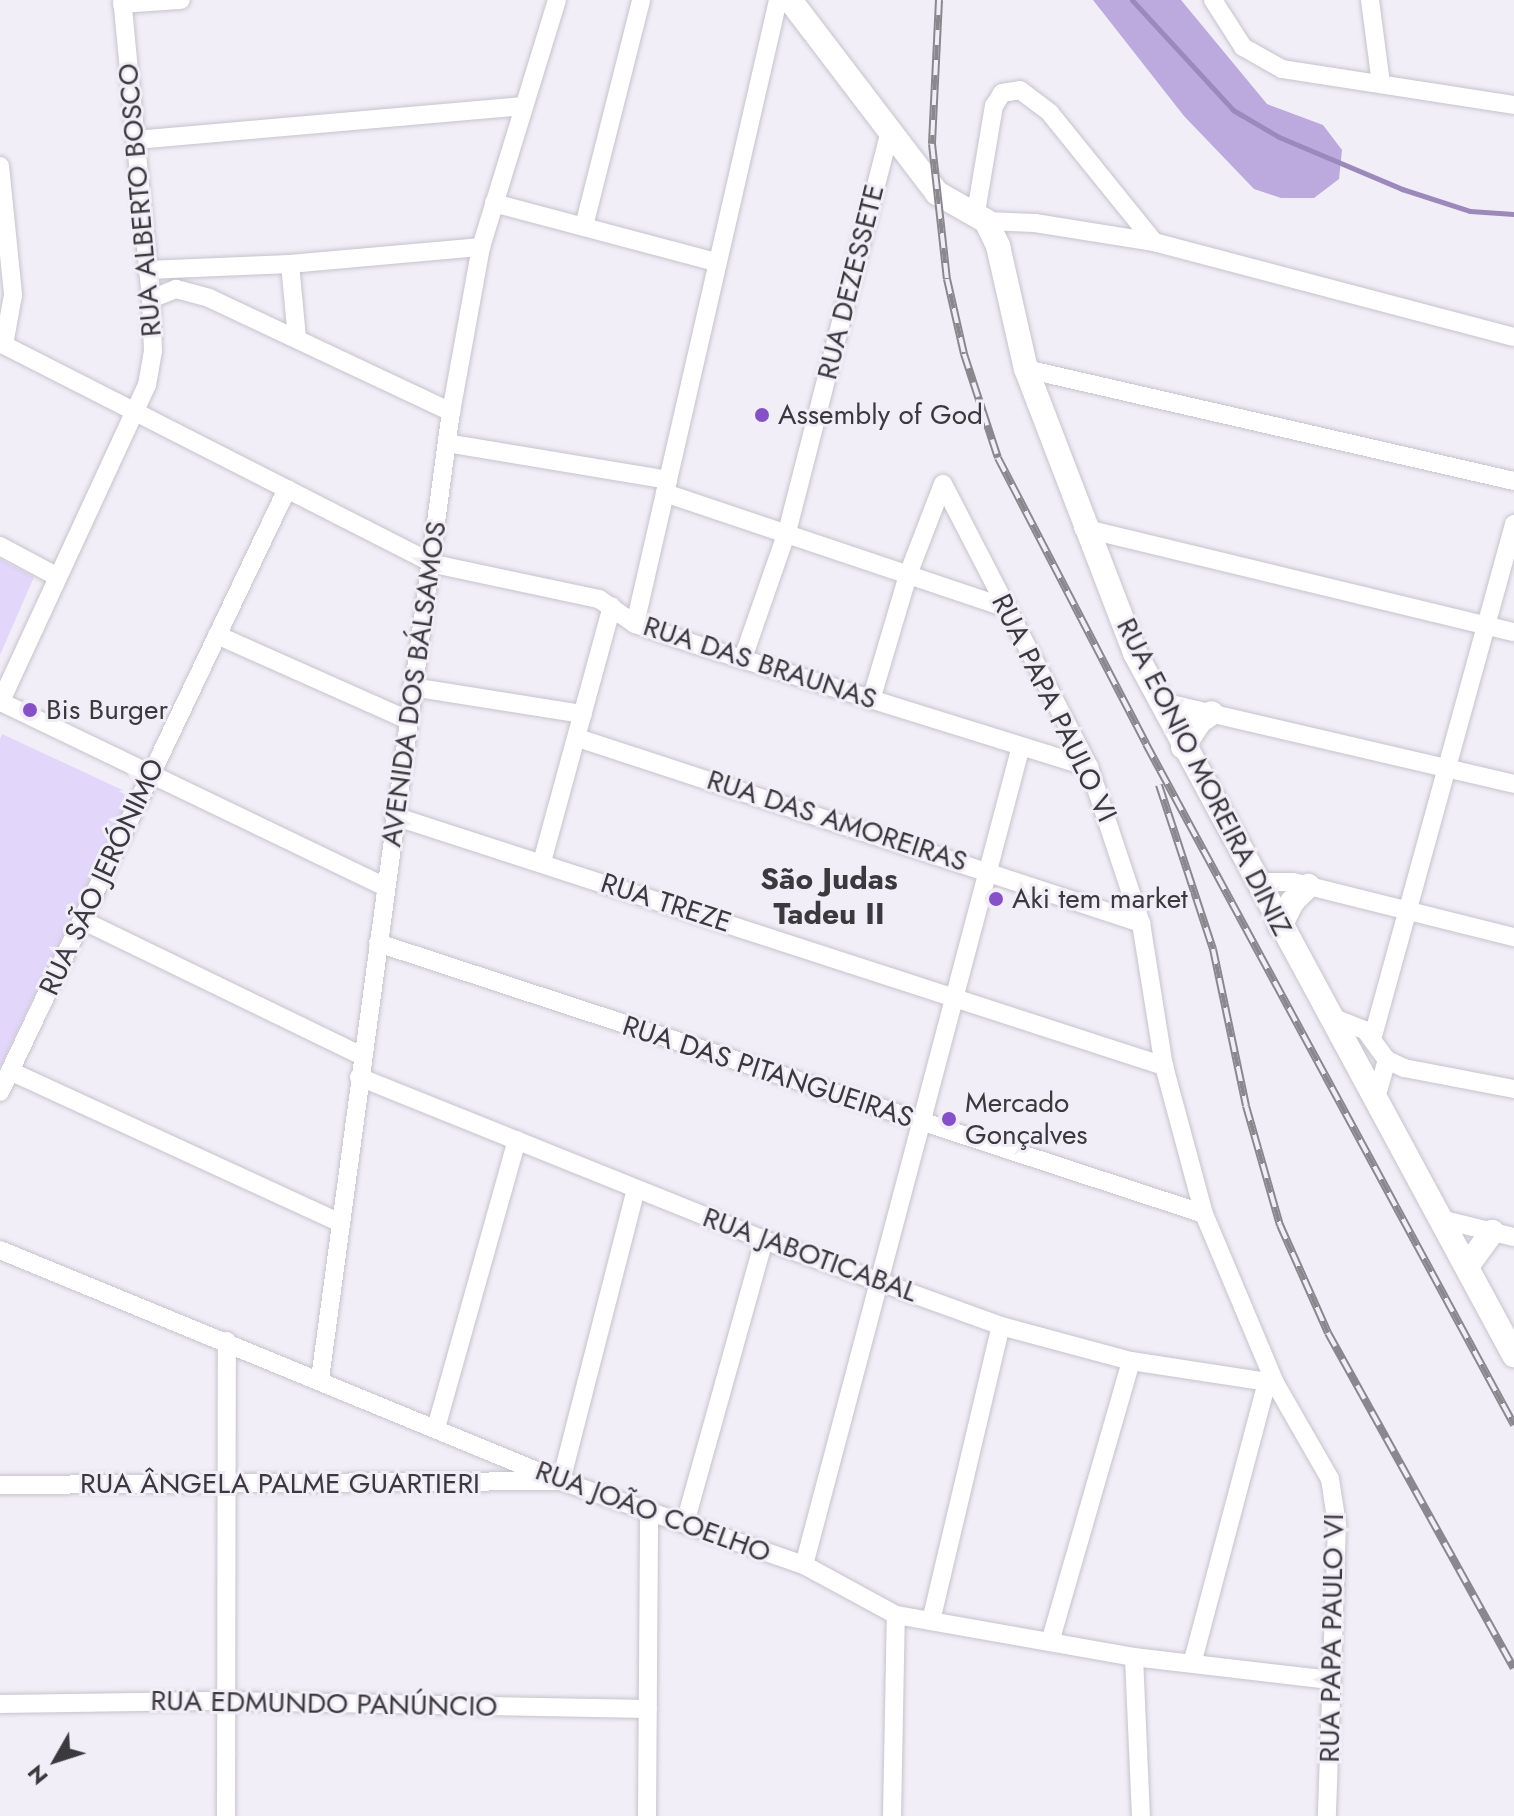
<!DOCTYPE html>
<html>
<head>
<meta charset="utf-8">
<style>
	body { margin:0 }
	#map { position:relative; width:1514px; height:1816px; overflow:hidden; background:#f1eef7; font-family:Jost,sans-serif }
	div>[style] { position:absolute }
	.green>* { inset:0; background:#e3d6fb }
	.forest>* { inset:0; background:#bca9dd }
	.stream>* { height:5px; margin:-2.5px; padding:0 2.5px; transform-origin:2.5px; border-radius:2.5px; background:#9c89bc }
	.roads { filter:drop-shadow(0 0 2px #c6c3cc) drop-shadow(0 0 2px #c6c3cc) }
	.street>* { height:18px; margin:-9px; padding:0 9px; transform-origin:9px; border-radius:9px; background:#fff }
	.secondary>* { height:24px; margin:-12px; padding:0 12px; transform-origin:12px; border-radius:12px; background:#fff }
	.rail>* { height:8px; margin-top:-4px; transform-origin:0; background:repeating-linear-gradient(90deg,#f1eef7 0 15px,#8a888e 0 30px); box-sizing:border-box; border-block:2px solid #8a888e }
	.dots>* { width:22px; height:22px; translate:-50% -50%; box-sizing:border-box; border:4px solid #f1eef7; border-radius:50% }
	span { translate:-50% -50%; white-space:nowrap; text-align:center; line-height:1.15; -webkit-text-stroke:6px #f1eef7; paint-order:stroke }
	.street-label { font-size:28px; color:#3a393d }
	.poi-label { font-size:28px; color:#3a393d }
	.left { translate:0 -50%; text-align:left }
	.neighbourhood-label { font-size:30px; color:#3a393d; font-weight:700 }
	.north { position:absolute; left:16px; top:1720px; width:80px; height:80px; -webkit-text-stroke:6px #f1eef7; paint-order:stroke; rotate:231deg; font-size:22px; font-weight:700; line-height:32px; text-align:center; color:#3a393d }
	.north::after { content:''; display:block; margin:auto; width:28px; height:36px; background:#3a393d; clip-path:polygon(50% 0,100% 100%,50% 72%,0 100%) }
</style>
</head>
<body>
<div id="map">
	<div class="green">
		<i style="clip-path:polygon(0 559px,34px 577px,0 655px)"></i>
		<i style="clip-path:polygon(2px 734px,131px 794px,0 1067px,0 739px)"></i>
	</div>
	<div class="forest">
		<i style="clip-path:polygon(1093px 0,1181px 0,1267px 104px,1323px 125px,1342px 150px,1339px 179px,1314px 198px,1281px 198px,1254px 189px,1184px 116px)"></i>
	</div>
	<div class="stream">
		<i style="left:1132px;top:0;width:149px;rotate:47.4deg"></i>
		<i style="left:1233px;top:110px;width:53px;rotate:30.4deg"></i>
		<i style="left:1279px;top:137px;width:134px;rotate:22.9deg"></i>
		<i style="left:1402px;top:189px;width:71px;rotate:17.9deg"></i>
		<i style="left:1470px;top:211px;width:44px;rotate:3.9deg"></i>
	</div>
	<div class="roads">
		<div class="street">
			<i style="left:1213px;top:0;width:56px;rotate:57.4deg"></i>
			<i style="left:1243px;top:47px;width:45px;rotate:29.4deg"></i>
			<i style="left:1282px;top:69px;width:235px;rotate:8.8deg"></i>
			<i style="left:1370px;top:0;width:84px;rotate:82.5deg"></i>
			<i style="left:122px;top:4px;width:59px;rotate:-3.9deg"></i>
			<i style="left:136px;top:140px;width:389px;rotate:-5deg"></i>
			<i style="left:0;top:166px;width:130px;rotate:84.2deg"></i>
			<i style="left:13px;top:295px;width:51px;rotate:100.2deg"></i>
			<i style="left:494px;top:203px;width:229px;rotate:14.9deg"></i>
			<i style="left:976px;top:212px;width:108px;rotate:-80.4deg"></i>
			<i style="left:994px;top:106px;width:15px;rotate:-58deg"></i>
			<i style="left:1002px;top:93px;width:18px;rotate:-9deg"></i>
			<i style="left:1020px;top:90px;width:38px;rotate:37deg"></i>
			<i style="left:1050px;top:113px;width:166px;rotate:51.1deg"></i>
			<i style="left:986px;top:221px;width:49px;rotate:2.3deg"></i>
			<i style="left:1035px;top:223px;width:121px;rotate:9.1deg"></i>
			<i style="left:1154px;top:242px;width:372px;rotate:14.8deg"></i>
			<i style="left:584px;top:226px;width:233px;rotate:-75.8deg"></i>
			<i style="left:290px;top:264px;width:74px;rotate:84.6deg"></i>
			<i style="left:147px;top:270px;width:143px;rotate:-2.4deg"></i>
			<i style="left:290px;top:264px;width:192px;rotate:-5.1deg"></i>
			<i style="left:151px;top:299px;width:27px;rotate:-22deg"></i>
			<i style="left:176px;top:289px;width:34px;rotate:15deg"></i>
			<i style="left:209px;top:298px;width:268px;rotate:25.2deg"></i>
			<i style="left:0;top:343px;width:487px;rotate:27deg"></i>
			<i style="left:434px;top:564px;width:169px;rotate:12deg"></i>
			<i style="left:599px;top:599px;width:44px;rotate:34.8deg"></i>
			<i style="left:635px;top:624px;width:62px;rotate:18.7deg"></i>
			<i style="left:694px;top:644px;width:414px;rotate:17.3deg"></i>
			<i style="left:1026px;top:369px;width:501px;rotate:12.93deg"></i>
			<i style="left:447px;top:443px;width:224px;rotate:9.5deg"></i>
			<i style="left:943px;top:484px;width:318px;rotate:62.7deg"></i>
			<i style="left:1089px;top:767px;width:164px;rotate:71.6deg"></i>
			<i style="left:1141px;top:923px;width:145px;rotate:80.9deg"></i>
			<i style="left:1164px;top:1066px;width:153px;rotate:74.9deg"></i>
			<i style="left:1204px;top:1214px;width:183px;rotate:67.2deg"></i>
			<i style="left:1275px;top:1383px;width:111px;rotate:60.2deg"></i>
			<i style="left:1330px;top:1479px;width:47px;rotate:81.3deg"></i>
			<i style="left:1337px;top:1525px;width:291px;rotate:92deg"></i>
			<i style="left:665px;top:493px;width:361px;rotate:18.6deg"></i>
			<i style="left:1083px;top:528px;width:443px;rotate:13.6deg"></i>
			<i style="left:0;top:546px;width:64px;rotate:28.2deg"></i>
			<i style="left:635px;top:624px;width:640px;rotate:-77.09deg"></i>
			<i style="left:217px;top:635px;width:209px;rotate:24deg"></i>
			<i style="left:743px;top:658px;width:133px;rotate:-70.8deg"></i>
			<i style="left:787px;top:532px;width:410px;rotate:-75.6deg"></i>
			<i style="left:412px;top:687px;width:173px;rotate:9deg"></i>
			<i style="left:871px;top:700px;width:134px;rotate:-73.5deg"></i>
			<i style="left:909px;top:572px;width:94px;rotate:-68.9deg"></i>
			<i style="left:1158px;top:701px;width:366px;rotate:13.1deg"></i>
			<i style="left:1px;top:702px;width:426px;rotate:25.7deg"></i>
			<i style="left:0;top:703px;width:350px;rotate:-65.2deg"></i>
			<i style="left:147px;top:385px;width:35px;rotate:-80deg"></i>
			<i style="left:153px;top:351px;width:52px;rotate:-92.2deg"></i>
			<i style="left:151px;top:299px;width:300px;rotate:-95.5deg"></i>
			<i style="left:578px;top:738px;width:593px;rotate:18.19deg"></i>
			<i style="left:394px;top:816px;width:810px;rotate:17.99deg"></i>
			<i style="left:542px;top:862px;width:265px;rotate:-74.7deg"></i>
			<i style="left:1256px;top:882px;width:37px"></i>
			<i style="left:1293px;top:882px;width:228px;rotate:14deg"></i>
			<i style="left:82px;top:920px;width:311px;rotate:25.9deg"></i>
			<i style="left:378px;top:943px;width:869px;rotate:18.16deg"></i>
			<i style="left:1332px;top:1017px;width:35px;rotate:22deg"></i>
			<i style="left:1365px;top:1030px;width:37px;rotate:54deg"></i>
			<i style="left:1387px;top:1060px;width:19px;rotate:25deg"></i>
			<i style="left:1404px;top:1068px;width:112px;rotate:10.8deg"></i>
			<i style="left:1373px;top:1036px;width:531px;rotate:-74.6deg"></i>
			<i style="left:10px;top:1071px;width:363px;rotate:24.7deg"></i>
			<i style="left:359px;top:1077px;width:437px;rotate:21.9deg"></i>
			<i style="left:764px;top:1240px;width:252px;rotate:19.9deg"></i>
			<i style="left:1001px;top:1326px;width:135px;rotate:15.1deg"></i>
			<i style="left:1131px;top:1361px;width:146px;rotate:8.7deg"></i>
			<i style="left:0;top:1092px;width:668px;rotate:-64.55deg"></i>
			<i style="left:1376px;top:1098px;width:40px;rotate:-74deg"></i>
			<i style="left:1444px;top:1220px;width:72px;rotate:13.7deg"></i>
			<i style="left:0;top:1250px;width:607px;rotate:22.38deg"></i>
			<i style="left:561px;top:1481px;width:257px;rotate:19.1deg"></i>
			<i style="left:804px;top:1565px;width:105px;rotate:28.5deg"></i>
			<i style="left:896px;top:1615px;width:242px;rotate:10deg"></i>
			<i style="left:1134px;top:1657px;width:197px;rotate:6.7deg"></i>
			<i style="left:320px;top:1379px;width:976px;rotate:-82.29deg"></i>
			<i style="left:451px;top:412px;width:168px;rotate:-79.7deg"></i>
			<i style="left:481px;top:247px;width:258px;rotate:-72.9deg"></i>
			<i style="left:436px;top:1428px;width:299px;rotate:-74.3deg"></i>
			<i style="left:0;top:1485px;width:561px;rotate:-0.41deg"></i>
			<i style="left:561px;top:1481px;width:301px;rotate:-75.6deg"></i>
			<i style="left:685px;top:1523px;width:294px;rotate:-74.4deg"></i>
			<i style="left:804px;top:1565px;width:847px;rotate:-75.16deg"></i>
			<i style="left:931px;top:1621px;width:303px;rotate:-76.7deg"></i>
			<i style="left:1050px;top:1642px;width:292px;rotate:-73.9deg"></i>
			<i style="left:1134px;top:1657px;width:159px;rotate:87.5deg"></i>
			<i style="left:1193px;top:1660px;width:288px;rotate:-75.1deg"></i>
			<i style="left:0;top:1704px;width:226px;rotate:-0.8deg"></i>
			<i style="left:226px;top:1701px;width:422px;rotate:1.1deg"></i>
			<i style="left:226px;top:1816px;width:475px;rotate:-89.9deg"></i>
			<i style="left:647px;top:1816px;width:305px;rotate:-89.6deg"></i>
			<i style="left:892px;top:1816px;width:201px;rotate:-88.9deg"></i>
		</div>
		<div class="secondary">
			<i style="left:790px;top:0;width:243px;rotate:52.7deg"></i>
			<i style="left:937px;top:193px;width:56px;rotate:29.7deg"></i>
			<i style="left:986px;top:221px;width:28px;rotate:64deg"></i>
			<i style="left:998px;top:246px;width:126px;rotate:77.2deg"></i>
			<i style="left:1026px;top:369px;width:304px;rotate:69deg"></i>
			<i style="left:1135px;top:653px;width:798px;rotate:61.64deg"></i>
			<i style="left:1183px;top:747px;width:31px;rotate:-57deg"></i>
			<i style="left:1200px;top:721px;width:14px;rotate:-34deg"></i>
			<i style="left:1280px;top:926px;width:27px;rotate:-63deg"></i>
			<i style="left:1292px;top:902px;width:23px;rotate:-45deg"></i>
			<i style="left:1468px;top:1265px;width:41px;rotate:-54deg"></i>
		</div>
	</div>
	<div class="rail">
		<i style="left:939px;top:0;width:144px;rotate:92.8deg"></i>
		<i style="left:932px;top:144px;width:136px;rotate:83.7deg"></i>
		<i style="left:947px;top:279px;width:77px;rotate:77.2deg"></i>
		<i style="left:964px;top:354px;width:109px;rotate:71.9deg"></i>
		<i style="left:998px;top:458px;width:322px;rotate:62.6deg"></i>
		<i style="left:1146px;top:744px;width:774px;rotate:61.61deg"></i>
		<i style="left:1159px;top:785px;width:173px;rotate:71.8deg"></i>
		<i style="left:1213px;top:949px;width:160px;rotate:78.1deg"></i>
		<i style="left:1246px;top:1106px;width:124px;rotate:74.1deg"></i>
		<i style="left:1280px;top:1225px;width:118px;rotate:66deg"></i>
		<i style="left:1328px;top:1333px;width:383px;rotate:61deg"></i>
	</div>
	<div class="dots">
		<i style="left:762px;top:415px;background:#8650c7"></i>
		<i style="left:30px;top:710px;background:#8650c7"></i>
		<i style="left:996px;top:899px;background:#8650c7"></i>
		<i style="left:949px;top:1119px;background:#8650c7"></i>
	</div>
	<div class="street-label">
		<span style="left:140px;top:200px;rotate:-95deg">RUA ALBERTO BOSCO</span>
		<span style="left:851px;top:282px;rotate:-76deg">RUA DEZESSETE</span>
		<span style="left:760px;top:663px;rotate:18deg">RUA DAS BRAUNAS</span>
		<span style="left:414px;top:684px;rotate:-82deg">AVENIDA DOS BÁLSAMOS</span>
		<span style="left:1054px;top:708px;rotate:64deg">RUA PAPA PAULO VI</span>
		<span style="left:1204px;top:777px;rotate:63deg">RUA EONIO MOREIRA DINIZ</span>
		<span style="left:837px;top:821px;rotate:18deg">RUA DAS AMOREIRAS</span>
		<span style="left:102px;top:877px;rotate:-65deg">RUA SÃO JERÓNIMO</span>
		<span style="left:666px;top:903px;rotate:18deg">RUA TREZE</span>
		<span style="left:768px;top:1072px;rotate:18deg">RUA DAS PITANGUEIRAS</span>
		<span style="left:810px;top:1255px;rotate:20deg">RUA JABOTICABAL</span>
		<span style="left:280px;top:1484px">RUA ÂNGELA PALME GUARTIERI</span>
		<span style="left:653px;top:1512px;rotate:20deg">RUA JOÃO COELHO</span>
		<span style="left:1332px;top:1638px;rotate:-89deg">RUA PAPA PAULO VI</span>
		<span style="left:324px;top:1704px;rotate:1deg">RUA EDMUNDO PANÚNCIO</span>
	</div>
	<div class="poi-label">
		<span class="left" style="left:778px;top:415px">Assembly of God</span>
		<span class="left" style="left:46px;top:710px">Bis Burger</span>
		<span class="left" style="left:1012px;top:899px">Aki tem market</span>
		<span class="left" style="left:965px;top:1119px">Mercado<br>Gonçalves</span>
	</div>
	<div class="neighbourhood-label">
		<span style="left:829px;top:896px">São Judas<br>Tadeu II</span>
	</div>
	<div class="north">N</div>
</div>
</body>
</html>
